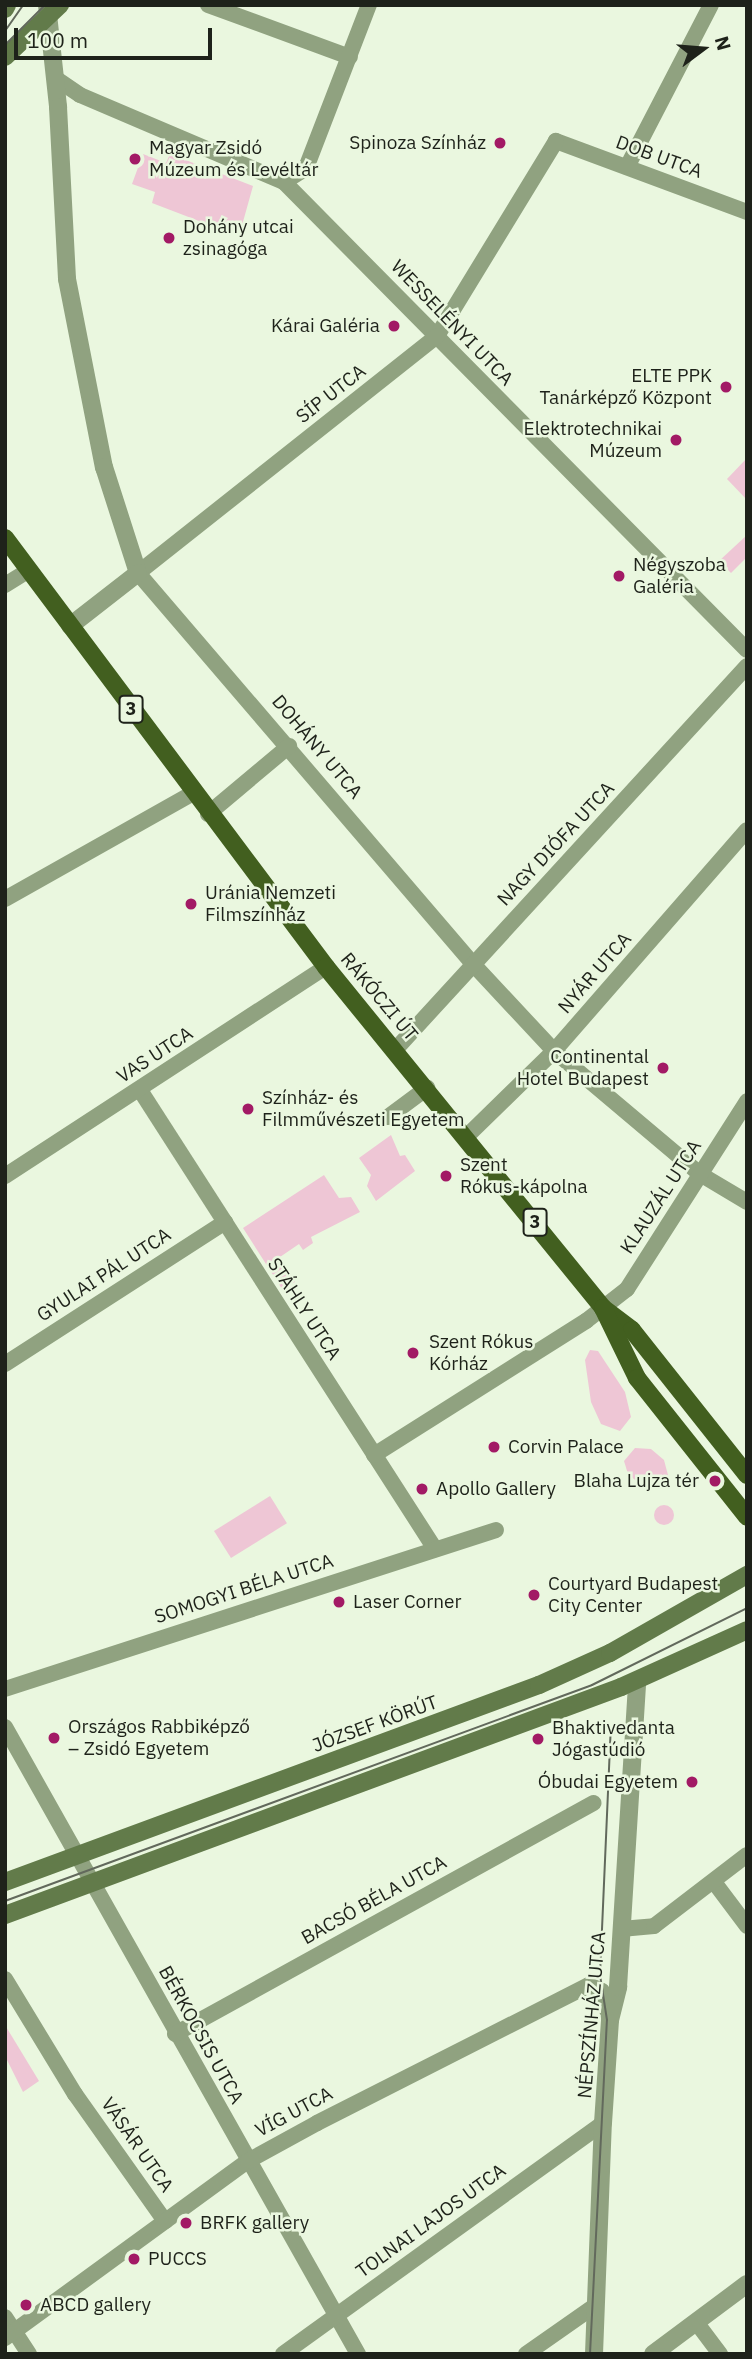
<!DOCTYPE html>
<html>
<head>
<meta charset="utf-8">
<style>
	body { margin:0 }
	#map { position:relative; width:752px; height:2359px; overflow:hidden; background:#eaf7df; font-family:"IBM Plex Sans",sans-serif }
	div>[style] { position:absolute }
	.green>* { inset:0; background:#eec6d5; transform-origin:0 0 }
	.round { border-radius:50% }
	.minor>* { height:16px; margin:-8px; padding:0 8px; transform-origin:8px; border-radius:8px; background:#90a280 }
	.tertiary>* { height:18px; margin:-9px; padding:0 9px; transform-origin:9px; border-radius:9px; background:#90a280 }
	.secondary>* { height:18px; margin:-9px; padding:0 9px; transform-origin:9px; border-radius:9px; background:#627b4a }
	.primary>* { height:18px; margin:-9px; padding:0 9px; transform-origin:9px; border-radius:9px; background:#425f1f }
	.tram>* { height:2px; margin:-1px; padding:0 1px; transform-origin:1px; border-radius:1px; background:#62695c }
	.dots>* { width:19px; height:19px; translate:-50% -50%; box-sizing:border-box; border:4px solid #eaf7df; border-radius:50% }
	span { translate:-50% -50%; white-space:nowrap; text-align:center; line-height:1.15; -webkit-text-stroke:5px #eaf7df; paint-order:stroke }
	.shield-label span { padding:2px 5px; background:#eaf7df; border:2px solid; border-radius:5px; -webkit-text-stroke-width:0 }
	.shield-label { font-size:18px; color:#1e221a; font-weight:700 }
	.poi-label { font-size:19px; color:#1e221a }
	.right { translate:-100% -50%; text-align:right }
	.left { translate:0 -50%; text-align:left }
	.street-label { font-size:19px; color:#1e221a }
	.frame { position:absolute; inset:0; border:7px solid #1e221a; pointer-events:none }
	.north { position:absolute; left:668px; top:14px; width:70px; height:70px; -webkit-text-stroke:5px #eaf7df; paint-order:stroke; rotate:74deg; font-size:19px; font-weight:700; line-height:28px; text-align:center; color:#1e221a }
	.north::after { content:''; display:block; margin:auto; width:24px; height:32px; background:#1e221a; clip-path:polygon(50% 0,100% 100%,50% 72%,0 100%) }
	.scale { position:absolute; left:14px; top:28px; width:198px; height:32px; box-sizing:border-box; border:4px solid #1e221a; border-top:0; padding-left:9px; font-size:21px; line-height:24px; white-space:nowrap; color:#1e221a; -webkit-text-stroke:5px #eaf7df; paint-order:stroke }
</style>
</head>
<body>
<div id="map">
	<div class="green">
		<i style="clip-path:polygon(143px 154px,166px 163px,170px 154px,253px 186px,241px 229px,236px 227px,233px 234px,152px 203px,155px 192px,132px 184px)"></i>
		<i style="clip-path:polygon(747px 458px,747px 500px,727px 479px)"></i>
		<i style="clip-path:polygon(747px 535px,747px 557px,731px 573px,719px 561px)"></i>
		<i style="clip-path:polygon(391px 1135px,400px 1156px,405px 1155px,415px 1171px,376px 1201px,367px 1186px,371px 1175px,359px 1158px)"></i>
		<i style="clip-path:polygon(324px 1175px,339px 1198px,351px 1197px,360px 1212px,311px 1237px,313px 1243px,303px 1250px,299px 1244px,280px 1257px,295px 1282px,282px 1289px,243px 1228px)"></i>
		<i style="clip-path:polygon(590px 1350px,598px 1351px,625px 1392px,631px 1417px,620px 1431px,601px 1424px,591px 1402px,585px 1360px)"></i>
		<i style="clip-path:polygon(635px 1448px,651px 1449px,664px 1460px,669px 1479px,663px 1489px,646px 1489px,628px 1474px,624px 1461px)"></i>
		<i style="left:270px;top:1496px;width:32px;height:66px;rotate:58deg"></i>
		<i class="round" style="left:654px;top:1505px;width:20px;height:20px"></i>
		<i style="clip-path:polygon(5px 2025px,39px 2081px,23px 2092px,5px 2056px)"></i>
	</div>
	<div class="minor">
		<i style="left:208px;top:5px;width:151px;rotate:20.1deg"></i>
		<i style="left:55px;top:78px;width:30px;rotate:34deg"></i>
		<i style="left:80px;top:95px;width:222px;rotate:23.1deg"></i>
		<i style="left:284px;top:182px;width:658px;rotate:45.31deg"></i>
		<i style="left:627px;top:167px;width:182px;rotate:-62.6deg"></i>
		<i style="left:284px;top:182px;width:26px;rotate:-32deg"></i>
		<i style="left:306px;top:168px;width:175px;rotate:-68.9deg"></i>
		<i style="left:747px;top:212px;width:204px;rotate:-159.6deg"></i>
		<i style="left:556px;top:141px;width:228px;rotate:121.4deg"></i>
		<i style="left:437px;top:336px;width:382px;rotate:141.6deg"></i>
		<i style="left:138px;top:573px;width:515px;rotate:49.41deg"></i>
		<i style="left:473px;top:964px;width:119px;rotate:47deg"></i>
		<i style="left:554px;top:1051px;width:191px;rotate:40.1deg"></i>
		<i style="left:700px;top:1174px;width:55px;rotate:30.8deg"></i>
		<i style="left:5px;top:585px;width:28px;rotate:-32deg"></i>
		<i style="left:208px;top:814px;width:106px;rotate:-40deg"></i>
		<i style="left:5px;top:899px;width:216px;rotate:-29.4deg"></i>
		<i style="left:395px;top:1050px;width:521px;rotate:-47.49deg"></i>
		<i style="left:140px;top:1090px;width:546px;rotate:57.27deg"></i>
		<i style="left:388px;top:1117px;width:49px;rotate:-36.6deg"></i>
		<i style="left:467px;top:1136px;width:122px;rotate:-44.3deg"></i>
		<i style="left:554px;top:1051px;width:293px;rotate:-48.9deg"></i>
		<i style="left:5px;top:1176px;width:383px;rotate:-33.1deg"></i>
		<i style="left:5px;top:1364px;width:262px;rotate:-32.8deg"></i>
		<i style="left:374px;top:1455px;width:251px;rotate:-32.3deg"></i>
		<i style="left:586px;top:1321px;width:52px;rotate:-38deg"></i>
		<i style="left:627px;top:1289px;width:223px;rotate:-57.4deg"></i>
		<i style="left:5px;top:1689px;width:516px;rotate:-17.94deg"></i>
		<i style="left:5px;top:1727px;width:720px;rotate:60.62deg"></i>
		<i style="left:714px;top:1882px;width:55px;rotate:53.1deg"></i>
		<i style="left:621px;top:1929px;width:33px;rotate:-5deg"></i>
		<i style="left:654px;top:1926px;width:117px;rotate:-37.4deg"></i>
		<i style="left:5px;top:1979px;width:135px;rotate:58.7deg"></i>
		<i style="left:75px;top:2094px;width:156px;rotate:54.7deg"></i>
		<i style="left:175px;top:2034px;width:478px;rotate:-28.9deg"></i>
		<i style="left:5px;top:2317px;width:44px;rotate:57deg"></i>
		<i style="left:696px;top:2322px;width:40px;rotate:53deg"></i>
		<i style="left:5px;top:2338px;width:301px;rotate:-36.1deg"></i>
		<i style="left:248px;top:2161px;width:79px;rotate:-28.8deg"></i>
		<i style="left:317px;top:2123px;width:305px;rotate:-26.9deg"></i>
		<i style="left:589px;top:1985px;width:14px;rotate:25deg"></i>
		<i style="left:602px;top:1991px;width:30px;rotate:75deg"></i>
		<i style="left:283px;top:2354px;width:395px;rotate:-35.8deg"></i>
		<i style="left:526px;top:2354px;width:85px;rotate:-35deg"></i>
	</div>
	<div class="tertiary">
		<i style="left:47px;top:5px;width:103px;rotate:83.8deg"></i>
		<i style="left:58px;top:107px;width:172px;rotate:87deg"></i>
		<i style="left:67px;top:279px;width:192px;rotate:78.9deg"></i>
		<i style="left:104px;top:467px;width:111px;rotate:72.2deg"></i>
		<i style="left:138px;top:573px;width:86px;rotate:142.1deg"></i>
		<i style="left:594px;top:2354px;width:231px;rotate:-87.8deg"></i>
		<i style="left:603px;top:2123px;width:103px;rotate:-86.1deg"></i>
		<i style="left:610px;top:2020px;width:34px;rotate:-76deg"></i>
		<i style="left:618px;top:1987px;width:307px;rotate:-86.4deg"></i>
		<i style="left:653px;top:2354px;width:117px;rotate:-36.7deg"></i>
	</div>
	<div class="secondary">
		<i style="left:5px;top:9px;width:4px;rotate:-63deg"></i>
		<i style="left:5px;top:57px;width:76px;rotate:-43.4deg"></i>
		<i style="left:5px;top:1882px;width:569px;rotate:-20.25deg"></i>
		<i style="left:539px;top:1685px;width:78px;rotate:-24.3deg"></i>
		<i style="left:610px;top:1653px;width:158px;rotate:-29.7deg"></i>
		<i style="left:5px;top:1915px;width:657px;rotate:-20.31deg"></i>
		<i style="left:621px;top:1687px;width:138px;rotate:-24.3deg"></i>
	</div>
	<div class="primary">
		<i style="left:5px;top:538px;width:536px;rotate:53.19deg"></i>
		<i style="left:326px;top:967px;width:439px;rotate:50.9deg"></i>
		<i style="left:603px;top:1308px;width:36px;rotate:37deg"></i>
		<i style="left:632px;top:1330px;width:185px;rotate:51.6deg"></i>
		<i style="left:603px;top:1308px;width:78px;rotate:64.1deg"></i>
		<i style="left:637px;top:1378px;width:177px;rotate:51.6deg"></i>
	</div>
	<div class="tram">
		<i style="left:5px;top:31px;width:32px;rotate:-55deg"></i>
		<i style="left:5px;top:45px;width:57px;rotate:-45deg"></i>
		<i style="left:5px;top:1901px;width:625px;rotate:-20.2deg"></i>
		<i style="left:592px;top:1685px;width:173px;rotate:-26.4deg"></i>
		<i style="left:590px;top:2354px;width:334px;rotate:-87.1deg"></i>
		<i style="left:607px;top:2020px;width:46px;rotate:-98.8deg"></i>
		<i style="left:600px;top:1975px;width:248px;rotate:-87.5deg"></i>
	</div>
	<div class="dots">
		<i style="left:500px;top:143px;background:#a21a65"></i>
		<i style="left:135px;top:159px;background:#a21a65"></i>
		<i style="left:169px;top:238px;background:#a21a65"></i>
		<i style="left:394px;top:326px;background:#a21a65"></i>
		<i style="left:726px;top:387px;background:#a21a65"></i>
		<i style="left:676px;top:440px;background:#a21a65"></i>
		<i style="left:619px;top:576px;background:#a21a65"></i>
		<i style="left:191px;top:904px;background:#a21a65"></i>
		<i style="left:663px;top:1068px;background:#a21a65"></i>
		<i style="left:248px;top:1109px;background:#a21a65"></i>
		<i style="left:446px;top:1176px;background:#a21a65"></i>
		<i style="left:413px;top:1353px;background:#a21a65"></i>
		<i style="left:494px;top:1447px;background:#a21a65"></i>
		<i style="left:715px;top:1481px;background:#a21a65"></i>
		<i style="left:422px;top:1489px;background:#a21a65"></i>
		<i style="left:534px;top:1595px;background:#a21a65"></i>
		<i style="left:339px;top:1602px;background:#a21a65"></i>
		<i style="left:54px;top:1738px;background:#a21a65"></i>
		<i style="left:538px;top:1739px;background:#a21a65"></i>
		<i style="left:692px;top:1782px;background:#a21a65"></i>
		<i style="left:186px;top:2223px;background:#a21a65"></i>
		<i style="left:134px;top:2259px;background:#a21a65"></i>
		<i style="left:26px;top:2305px;background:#a21a65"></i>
	</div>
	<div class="shield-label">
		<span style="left:131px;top:709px">3</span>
		<span style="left:535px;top:1222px">3</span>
	</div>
	<div class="poi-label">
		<span class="right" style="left:486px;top:143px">Spinoza Színház</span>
		<span class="left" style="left:149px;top:159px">Magyar Zsidó<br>Múzeum és Levéltár</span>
		<span class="left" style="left:183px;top:238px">Dohány utcai<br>zsinagóga</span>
		<span class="right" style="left:380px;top:326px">Kárai Galéria</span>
		<span class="right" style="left:712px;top:387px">ELTE PPK<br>Tanárképző Központ</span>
		<span class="right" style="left:662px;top:440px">Elektrotechnikai<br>Múzeum</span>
		<span class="left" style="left:633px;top:576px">Négyszoba<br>Galéria</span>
		<span class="left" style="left:205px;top:904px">Uránia Nemzeti<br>Filmszínház</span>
		<span class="right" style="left:649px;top:1068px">Continental<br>Hotel Budapest</span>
		<span class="left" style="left:262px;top:1109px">Színház- és<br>Filmművészeti Egyetem</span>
		<span class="left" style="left:460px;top:1176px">Szent<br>Rókus-kápolna</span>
		<span class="left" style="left:429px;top:1353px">Szent Rókus<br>Kórház</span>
		<span class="left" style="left:508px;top:1447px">Corvin Palace</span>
		<span class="right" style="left:699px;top:1481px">Blaha Lujza tér</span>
		<span class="left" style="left:436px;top:1489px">Apollo Gallery</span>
		<span class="left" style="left:548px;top:1595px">Courtyard Budapest<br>City Center</span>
		<span class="left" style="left:353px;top:1602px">Laser Corner</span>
		<span class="left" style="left:68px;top:1738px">Országos Rabbiképző<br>– Zsidó Egyetem</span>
		<span class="left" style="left:552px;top:1739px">Bhaktivedanta<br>Jógastúdió</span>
		<span class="right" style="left:678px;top:1782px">Óbudai Egyetem</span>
		<span class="left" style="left:200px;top:2223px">BRFK gallery</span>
		<span class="left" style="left:148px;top:2259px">PUCCS</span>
		<span class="left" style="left:40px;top:2305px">ABCD gallery</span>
	</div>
	<div class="street-label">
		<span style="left:659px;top:157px;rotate:20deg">DOB UTCA</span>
		<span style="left:452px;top:323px;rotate:46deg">WESSELÉNYI UTCA</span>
		<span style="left:331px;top:394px;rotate:-38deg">SÍP UTCA</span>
		<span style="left:317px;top:747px;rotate:50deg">DOHÁNY UTCA</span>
		<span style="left:556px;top:844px;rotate:-47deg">NAGY DIÓFA UTCA</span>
		<span style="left:595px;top:973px;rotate:-49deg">NYÁR UTCA</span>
		<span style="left:379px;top:997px;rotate:50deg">RÁKÓCZI ÚT</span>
		<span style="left:155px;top:1055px;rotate:-33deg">VAS UTCA</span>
		<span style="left:661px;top:1197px;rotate:-57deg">KLAUZÁL UTCA</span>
		<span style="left:104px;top:1275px;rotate:-33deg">GYULAI PÁL UTCA</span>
		<span style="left:304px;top:1309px;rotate:57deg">STÁHLY UTCA</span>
		<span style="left:244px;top:1589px;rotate:-18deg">SOMOGYI BÉLA UTCA</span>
		<span style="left:375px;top:1724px;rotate:-20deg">JÓZSEF KÖRÚT</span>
		<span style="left:374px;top:1900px;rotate:-29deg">BACSÓ BÉLA UTCA</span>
		<span style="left:592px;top:2015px;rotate:-85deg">NÉPSZÍNHÁZ UTCA</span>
		<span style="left:201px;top:2035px;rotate:61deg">BÉRKOCSIS UTCA</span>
		<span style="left:294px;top:2112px;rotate:-28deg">VÍG UTCA</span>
		<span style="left:137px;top:2145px;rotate:55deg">VÁSÁR UTCA</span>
		<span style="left:431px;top:2221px;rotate:-36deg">TOLNAI LAJOS UTCA</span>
	</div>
	<div class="frame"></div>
	<div class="north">N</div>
	<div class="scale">100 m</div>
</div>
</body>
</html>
